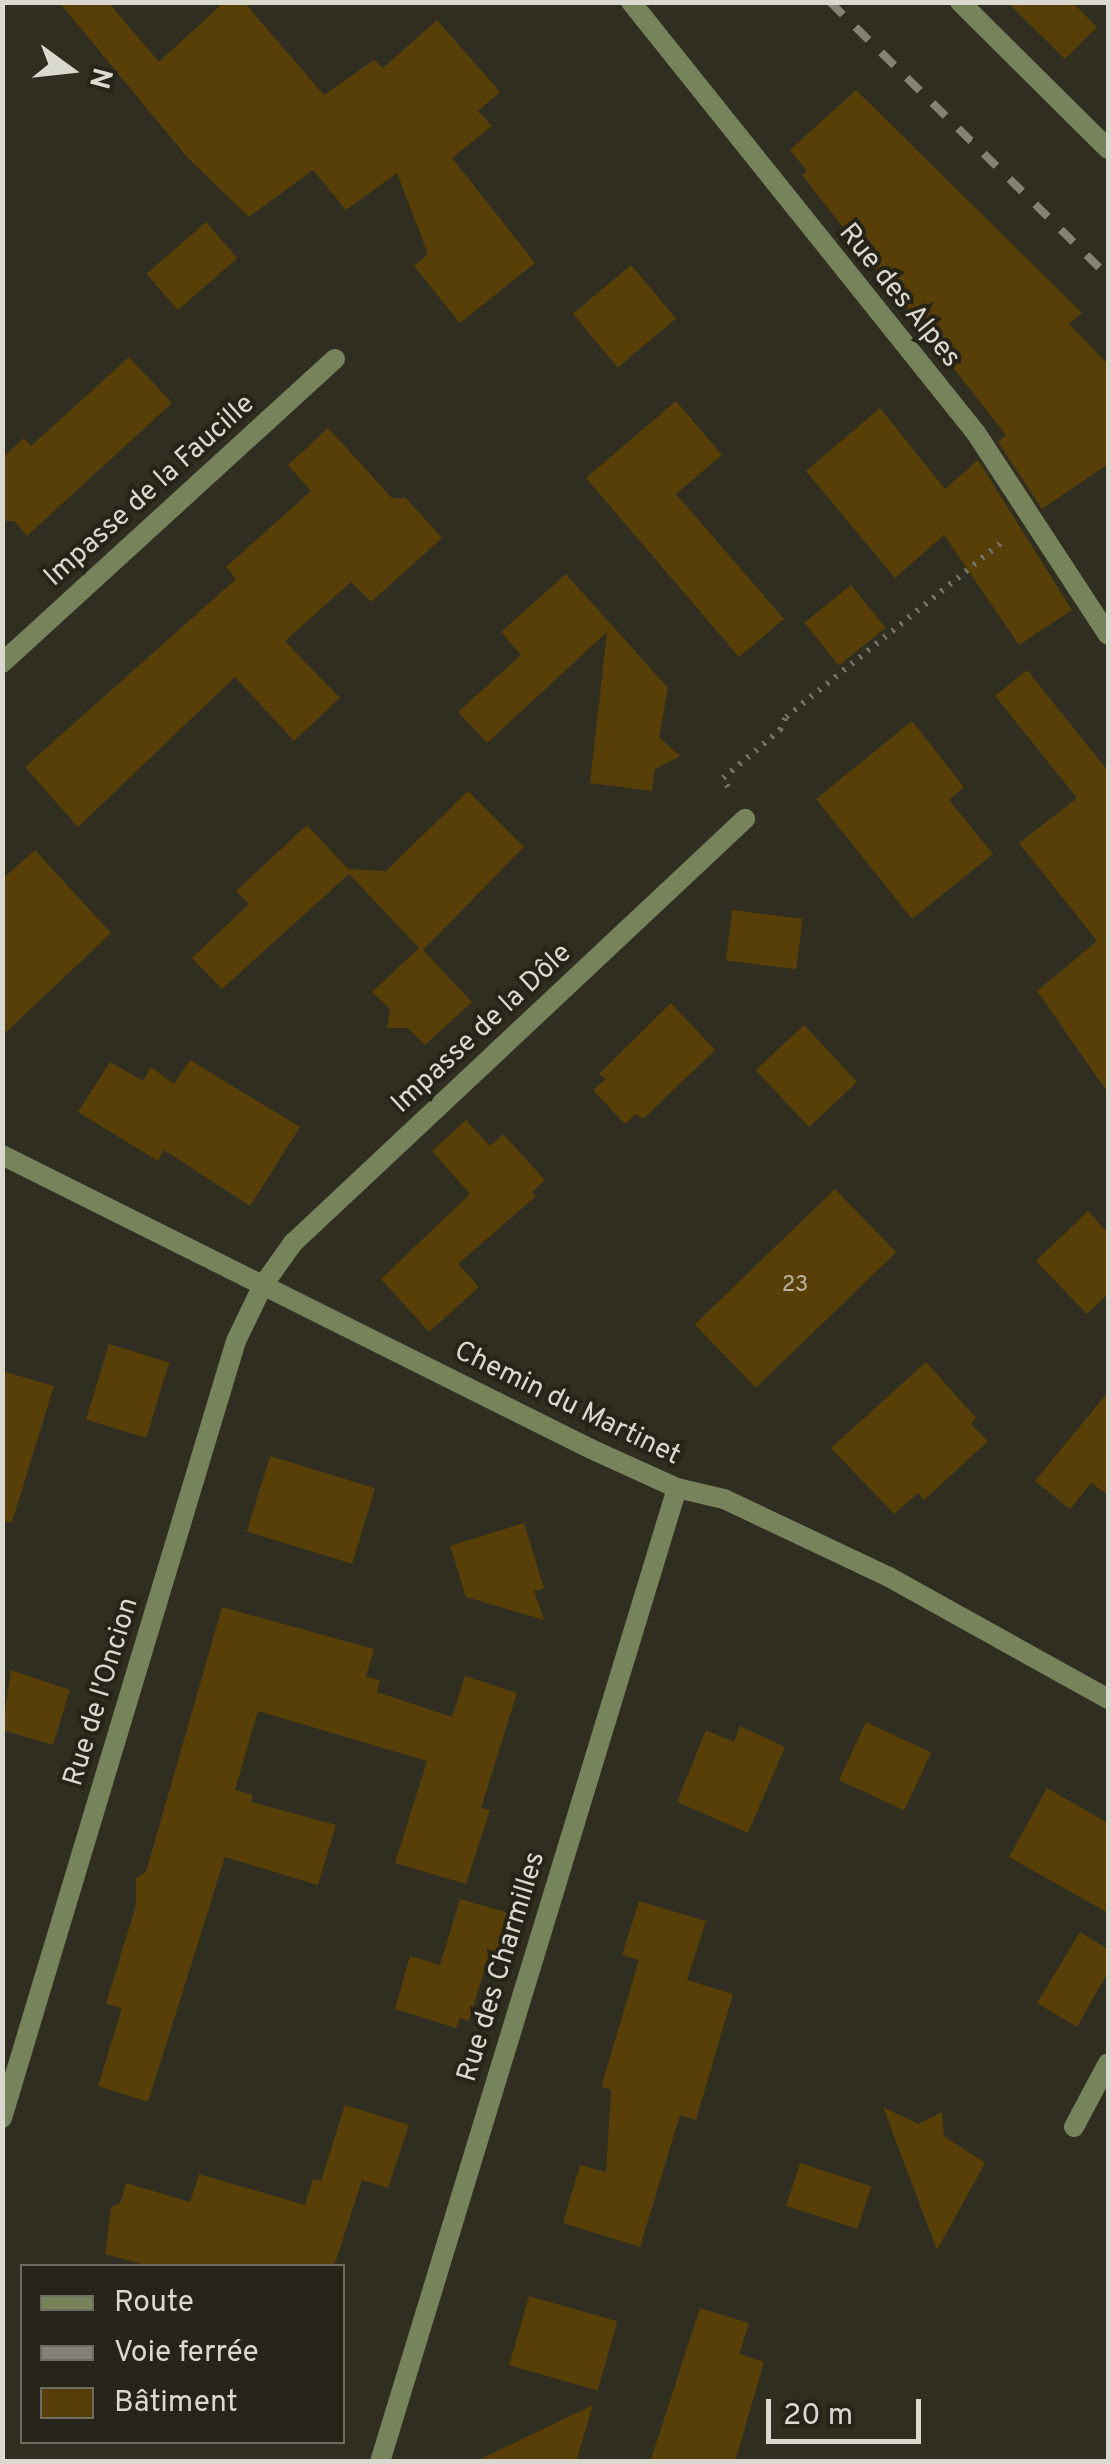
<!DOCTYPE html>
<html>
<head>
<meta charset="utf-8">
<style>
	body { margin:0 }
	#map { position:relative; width:1111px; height:2464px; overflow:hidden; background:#2f2e21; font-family:Overpass,sans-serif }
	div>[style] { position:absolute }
	.building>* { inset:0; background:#573f07; transform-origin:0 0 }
	.path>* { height:6px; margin-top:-3px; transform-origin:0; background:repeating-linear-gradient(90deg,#747368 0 2.5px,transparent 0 10.5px) }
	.minor>* { height:20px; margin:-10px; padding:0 10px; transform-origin:10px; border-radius:10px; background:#76835b }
	.rail>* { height:8px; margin-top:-4px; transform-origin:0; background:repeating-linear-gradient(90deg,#838277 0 18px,transparent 0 36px) }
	span { translate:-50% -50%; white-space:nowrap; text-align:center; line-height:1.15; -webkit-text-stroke:8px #262418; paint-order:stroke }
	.number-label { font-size:22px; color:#b8b29e }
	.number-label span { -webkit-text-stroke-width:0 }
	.street-label { font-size:28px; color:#d9d9d0 }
	.frame { position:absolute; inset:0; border:5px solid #d9d9d0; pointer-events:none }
	.legend { position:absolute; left:20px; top:2264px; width:325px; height:180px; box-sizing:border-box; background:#262418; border:2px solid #6e6c62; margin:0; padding:12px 18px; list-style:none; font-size:30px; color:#d9d9d0 }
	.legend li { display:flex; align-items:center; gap:20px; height:50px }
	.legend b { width:50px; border:2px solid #6e6c62 }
	.north { position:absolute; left:20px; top:20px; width:100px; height:100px; -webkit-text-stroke:8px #262418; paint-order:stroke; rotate:105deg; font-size:28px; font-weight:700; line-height:40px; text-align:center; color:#d9d9d0 }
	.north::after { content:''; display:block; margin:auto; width:35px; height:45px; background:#d9d9d0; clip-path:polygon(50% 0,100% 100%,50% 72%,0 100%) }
	.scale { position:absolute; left:766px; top:2399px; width:155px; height:45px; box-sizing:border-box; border:5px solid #d9d9d0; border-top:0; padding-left:12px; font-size:30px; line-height:35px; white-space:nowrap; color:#d9d9d0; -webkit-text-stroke:8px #262418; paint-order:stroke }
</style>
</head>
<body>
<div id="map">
	<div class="building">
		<i style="clip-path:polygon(59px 2px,108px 2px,159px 62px,224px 2px,244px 2px,324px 95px,374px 60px,383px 68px,437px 20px,500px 92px,478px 111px,492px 126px,452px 158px,535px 263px,460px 323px,414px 266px,428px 254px,397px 173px,346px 210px,313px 170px,249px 217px,187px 157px)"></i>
		<i style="clip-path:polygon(1007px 2px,1072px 2px,1097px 27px,1065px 59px)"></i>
		<i style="clip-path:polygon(856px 90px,1082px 313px,1069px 324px,1108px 364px,1108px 464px,1042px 509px,998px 442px,1006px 435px,802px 175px,807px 171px,790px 150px)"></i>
		<i style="left:206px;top:222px;width:48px;height:79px;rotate:49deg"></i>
		<i style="left:631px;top:265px;width:70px;height:76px;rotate:50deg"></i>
		<i style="clip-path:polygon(129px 357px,172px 403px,27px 536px,14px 521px,2px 521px,2px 458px,24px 438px,31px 446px)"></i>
		<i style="clip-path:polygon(676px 401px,722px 455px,676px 494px,784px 619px,739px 657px,586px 478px)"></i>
		<i style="clip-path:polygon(880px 408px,945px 489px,978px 460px,1072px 610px,1019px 645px,944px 535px,895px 578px,806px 471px)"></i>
		<i style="clip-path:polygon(328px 428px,392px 498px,406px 498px,442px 538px,371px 602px,351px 582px,285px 641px,340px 698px,294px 741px,235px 677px,78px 827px,25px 767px,236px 579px,226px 567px,311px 491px,288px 465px)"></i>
		<i style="clip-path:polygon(566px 574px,668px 688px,659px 737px,680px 756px,655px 769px,652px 791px,590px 783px,607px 632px,487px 743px,458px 712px,521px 655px,501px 632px)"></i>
		<i style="left:851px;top:585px;width:55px;height:60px;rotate:51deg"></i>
		<i style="clip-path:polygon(1027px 670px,1108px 771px,1108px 1093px,1037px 991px,1097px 941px,1019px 843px,1077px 798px,995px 696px)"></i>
		<i style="clip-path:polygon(912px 721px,964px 787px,949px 800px,993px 854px,912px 919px,816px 799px)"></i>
		<i style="clip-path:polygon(468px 791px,524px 847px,423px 950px,472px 1002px,425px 1045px,408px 1028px,387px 1028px,390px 1009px,372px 992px,419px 948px,349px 874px,222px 989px,192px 958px,249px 904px,236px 891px,307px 825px,348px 869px,386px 871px)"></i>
		<i style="clip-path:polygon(35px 850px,111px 933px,2px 1036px,2px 879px)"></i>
		<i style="left:732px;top:910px;width:71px;height:51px;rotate:7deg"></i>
		<i style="clip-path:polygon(671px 1003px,715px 1050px,643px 1119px,636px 1114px,625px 1124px,593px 1090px,606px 1079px,599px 1074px)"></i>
		<i style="left:804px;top:1025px;width:78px;height:66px;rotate:47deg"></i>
		<i style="clip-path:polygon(190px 1060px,300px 1127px,250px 1206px,164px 1150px,158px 1161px,78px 1112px,110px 1062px,143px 1081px,151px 1067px,174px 1084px)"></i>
		<i style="clip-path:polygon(466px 1120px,490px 1146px,503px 1134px,545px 1180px,532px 1192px,536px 1196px,458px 1264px,479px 1287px,429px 1332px,381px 1279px,470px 1194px,432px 1151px)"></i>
		<i style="left:835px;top:1189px;width:88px;height:195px;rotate:46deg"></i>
		<i style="clip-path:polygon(1088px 1211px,1108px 1233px,1108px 1294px,1087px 1314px,1036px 1261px)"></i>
		<i style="left:109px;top:1344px;width:63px;height:79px;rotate:17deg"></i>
		<i style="clip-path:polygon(926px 1362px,976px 1418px,971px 1424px,988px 1441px,924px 1500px,918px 1493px,894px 1514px,831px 1448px)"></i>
		<i style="clip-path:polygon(2px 1371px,54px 1386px,12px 1522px,2px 1521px)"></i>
		<i style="clip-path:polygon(1108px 1392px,1108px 1495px,1091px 1483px,1070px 1509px,1035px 1481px)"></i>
		<i style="left:270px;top:1456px;width:110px;height:79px;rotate:17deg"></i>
		<i style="clip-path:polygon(524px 1523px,544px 1588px,534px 1591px,544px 1620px,466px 1597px,450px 1546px)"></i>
		<i style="clip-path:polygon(222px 1607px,374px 1649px,366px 1677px,380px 1680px,377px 1692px,452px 1717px,465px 1676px,517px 1693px,481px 1808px,490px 1810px,466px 1884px,395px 1863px,427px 1761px,258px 1711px,235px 1790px,253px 1795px,251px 1802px,336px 1825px,318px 1885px,225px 1857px,148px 2102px,98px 2086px,122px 2008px,106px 2004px,136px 1905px,136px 1878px,146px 1872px)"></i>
		<i style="clip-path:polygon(11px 1670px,70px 1690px,53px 1745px,2px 1730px)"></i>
		<i style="left:866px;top:1722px;width:72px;height:64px;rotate:25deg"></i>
		<i style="clip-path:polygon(740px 1726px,785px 1747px,748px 1833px,677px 1802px,706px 1730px,734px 1742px)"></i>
		<i style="clip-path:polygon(1047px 1788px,1108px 1823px,1108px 1913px,1009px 1857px)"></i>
		<i style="clip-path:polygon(460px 1899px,520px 1916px,506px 1963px,488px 1958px,469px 2021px,460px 2018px,456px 2028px,395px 2009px,410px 1956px,440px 1965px)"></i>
		<i style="clip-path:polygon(639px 1901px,706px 1921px,687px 1980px,733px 1994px,696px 2120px,680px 2115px,640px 2247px,563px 2223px,580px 2165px,606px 2172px,611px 2090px,601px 2087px,639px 1960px,622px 1955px)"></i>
		<i style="clip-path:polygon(1080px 1932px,1108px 1949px,1108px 1972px,1077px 2027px,1037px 2003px)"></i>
		<i style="clip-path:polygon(345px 2105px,409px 2125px,388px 2188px,362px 2180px,334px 2266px,149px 2266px,105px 2254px,111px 2207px,120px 2203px,126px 2183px,190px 2202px,199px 2174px,305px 2205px,313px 2179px,321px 2181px)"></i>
		<i style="clip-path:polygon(883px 2107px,918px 2124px,942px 2112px,944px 2136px,985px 2163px,937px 2250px)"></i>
		<i style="left:800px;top:2163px;width:75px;height:45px;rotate:18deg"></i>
		<i style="left:529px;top:2296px;width:92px;height:72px;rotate:16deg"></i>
		<i style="clip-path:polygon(700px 2308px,749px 2323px,739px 2354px,764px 2362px,735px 2462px,650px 2462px)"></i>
		<i style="clip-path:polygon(593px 2405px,576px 2462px,474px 2462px)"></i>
	</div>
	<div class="path">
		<i style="left:728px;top:787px;width:10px;rotate:-119deg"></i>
		<i style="left:723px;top:778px;width:75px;rotate:-40.1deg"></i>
		<i style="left:780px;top:730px;width:14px;rotate:-65deg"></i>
		<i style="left:786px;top:717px;width:283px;rotate:-39deg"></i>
	</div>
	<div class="minor">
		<i style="left:631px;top:2px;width:552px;rotate:51.32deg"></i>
		<i style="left:976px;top:433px;width:241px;rotate:56.8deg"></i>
		<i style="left:960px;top:2px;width:209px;rotate:44.8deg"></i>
		<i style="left:2px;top:663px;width:451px;rotate:-42.4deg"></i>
		<i style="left:2px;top:1155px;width:658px;rotate:26.53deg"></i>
		<i style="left:591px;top:1449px;width:94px;rotate:24.4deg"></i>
		<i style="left:677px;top:1488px;width:48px;rotate:13.2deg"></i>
		<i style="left:724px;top:1499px;width:183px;rotate:25.3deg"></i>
		<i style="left:889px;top:1577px;width:251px;rotate:29.1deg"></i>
		<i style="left:2px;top:2118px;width:811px;rotate:-73.24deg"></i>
		<i style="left:236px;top:1341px;width:62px;rotate:-64.3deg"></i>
		<i style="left:263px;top:1285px;width:52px;rotate:-54.5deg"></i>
		<i style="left:293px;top:1243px;width:620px;rotate:-43.17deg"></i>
		<i style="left:1074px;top:2127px;width:72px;rotate:-62deg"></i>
		<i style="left:380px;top:2462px;width:1018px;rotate:-73.04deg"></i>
	</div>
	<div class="rail">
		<i style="left:830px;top:2px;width:390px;rotate:44.6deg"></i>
	</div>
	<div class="number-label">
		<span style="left:795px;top:1286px">23</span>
	</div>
	<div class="street-label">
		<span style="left:899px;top:296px;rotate:51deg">Rue des Alpes</span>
		<span style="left:150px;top:491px;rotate:-42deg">Impasse de la Faucille</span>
		<span style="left:482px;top:1029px;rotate:-43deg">Impasse de la Dôle</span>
		<span style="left:567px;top:1404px;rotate:26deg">Chemin du Martinet</span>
		<span style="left:102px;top:1692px;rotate:-73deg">Rue de l'Oncion</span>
		<span style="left:502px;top:1967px;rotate:-73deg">Rue des Charmilles</span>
	</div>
	<div class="frame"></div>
	<ul class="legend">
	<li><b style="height:12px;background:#76835b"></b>Route</li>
	<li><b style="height:12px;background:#838277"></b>Voie ferrée</li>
	<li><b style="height:28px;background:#573f07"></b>Bâtiment</li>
	</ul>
	<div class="north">N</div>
	<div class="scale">20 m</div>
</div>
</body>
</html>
